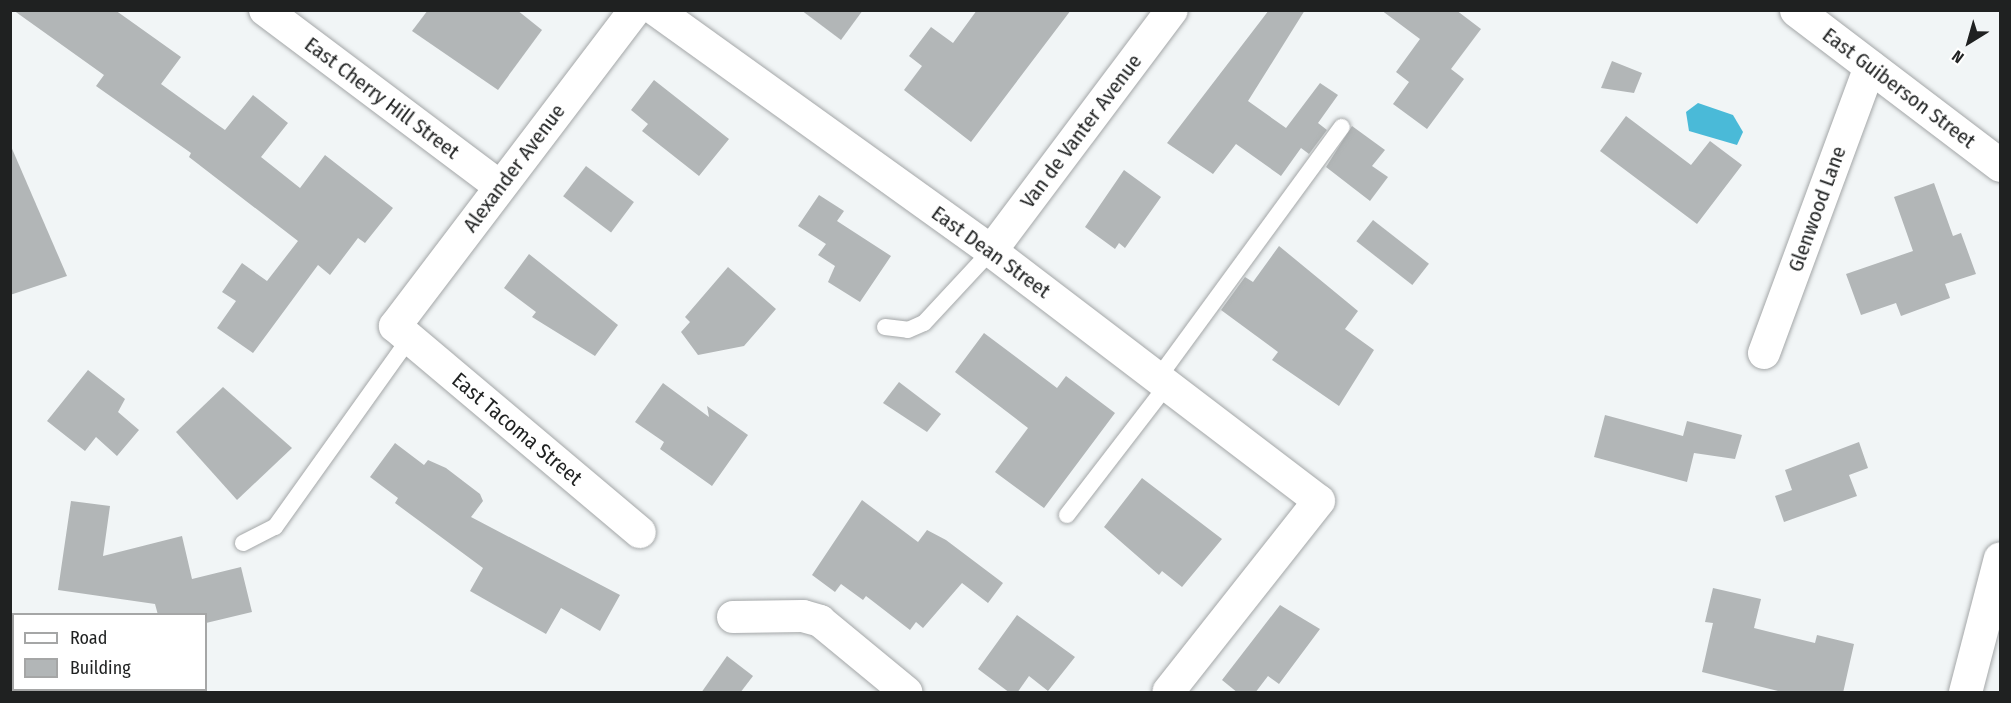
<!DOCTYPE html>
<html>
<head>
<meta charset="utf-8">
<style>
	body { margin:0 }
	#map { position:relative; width:2011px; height:703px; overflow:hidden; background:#f1f5f6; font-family:"Fira Sans Condensed",sans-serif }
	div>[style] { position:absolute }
	.water>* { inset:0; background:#4abad8 }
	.building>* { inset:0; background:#b2b6b7; transform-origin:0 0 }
	.roads { filter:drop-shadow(0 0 2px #a4a7a8) drop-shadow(0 0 2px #a4a7a8) }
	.lane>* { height:16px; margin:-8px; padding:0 8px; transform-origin:8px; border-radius:8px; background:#fff }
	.street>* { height:32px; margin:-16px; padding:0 16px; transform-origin:16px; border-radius:16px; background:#fff }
	.secondary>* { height:33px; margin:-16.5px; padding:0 16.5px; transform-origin:16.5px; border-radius:16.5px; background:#fff }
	span { translate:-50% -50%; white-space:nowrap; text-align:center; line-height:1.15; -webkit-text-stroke:4.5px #fff; paint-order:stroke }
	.street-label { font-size:21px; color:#1f2121 }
	.frame { position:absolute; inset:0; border:12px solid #1f2121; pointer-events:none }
	.legend { position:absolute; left:12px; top:613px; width:195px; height:78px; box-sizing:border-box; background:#fff; border:2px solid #a5a6a6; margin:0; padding:8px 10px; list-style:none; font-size:18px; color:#1f2121 }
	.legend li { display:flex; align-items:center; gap:12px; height:30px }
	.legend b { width:30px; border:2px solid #a5a6a6 }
	.north { position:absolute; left:1939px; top:12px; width:60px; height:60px; -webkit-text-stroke:4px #fff; paint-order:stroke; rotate:217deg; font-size:16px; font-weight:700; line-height:24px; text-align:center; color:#1f2121 }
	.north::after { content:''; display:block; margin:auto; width:21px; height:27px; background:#1f2121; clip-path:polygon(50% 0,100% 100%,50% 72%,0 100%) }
</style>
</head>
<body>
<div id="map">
	<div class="water">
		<i style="clip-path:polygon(1698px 103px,1733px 115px,1743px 132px,1737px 145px,1689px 131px,1686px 112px)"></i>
	</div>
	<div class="building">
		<i style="clip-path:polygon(13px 10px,115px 10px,181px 57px,161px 84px,215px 123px,225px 130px,253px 95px,288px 123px,261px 157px,300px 188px,325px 155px,393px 208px,365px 243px,358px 238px,330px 275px,318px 265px,253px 353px,217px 328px,236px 301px,222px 292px,242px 263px,267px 281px,298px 241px,189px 157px,191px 153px,96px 86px,104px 75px)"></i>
		<i style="clip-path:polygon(428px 10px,517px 10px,542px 30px,498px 90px,412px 31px)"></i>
		<i style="clip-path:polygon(801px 10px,863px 10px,841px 40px)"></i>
		<i style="clip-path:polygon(977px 10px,1071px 10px,971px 142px,904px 90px,922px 66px,909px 56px,931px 27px,953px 43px)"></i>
		<i style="clip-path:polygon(1269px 10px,1305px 10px,1248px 101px,1286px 128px,1320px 83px,1338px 95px,1318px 123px,1327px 130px,1309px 154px,1301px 148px,1281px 176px,1236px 144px,1213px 174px,1167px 143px)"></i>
		<i style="clip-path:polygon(1381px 10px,1456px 10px,1481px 29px,1451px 69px,1464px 79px,1427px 129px,1393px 104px,1409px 82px,1396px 72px,1420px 39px)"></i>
		<i style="clip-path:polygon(1612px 61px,1642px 73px,1634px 93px,1601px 88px)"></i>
		<i style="clip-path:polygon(654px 80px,729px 139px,699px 176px,642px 131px,648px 124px,631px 110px)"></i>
		<i style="clip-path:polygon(1626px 116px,1691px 165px,1710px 141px,1742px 165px,1697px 224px,1600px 151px)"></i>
		<i style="clip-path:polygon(1352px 126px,1385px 150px,1372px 166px,1388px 177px,1370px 201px,1326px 167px)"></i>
		<i style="clip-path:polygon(10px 144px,67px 276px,10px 295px)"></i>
		<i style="left:586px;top:166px;width:60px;height:38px;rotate:37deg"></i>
		<i style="clip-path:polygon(1124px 170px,1161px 197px,1125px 248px,1119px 243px,1115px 249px,1085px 227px)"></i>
		<i style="clip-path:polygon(1934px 183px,1953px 236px,1961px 233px,1976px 274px,1945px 284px,1950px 298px,1901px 316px,1896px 303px,1861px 315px,1846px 274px,1913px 251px,1894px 197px)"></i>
		<i style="clip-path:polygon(819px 195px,844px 211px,837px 221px,891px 256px,860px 302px,828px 282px,835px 266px,818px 255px,826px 244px,798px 226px)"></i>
		<i style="left:1373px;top:220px;width:71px;height:27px;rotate:38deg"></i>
		<i style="clip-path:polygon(1279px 246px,1358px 311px,1345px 329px,1374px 350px,1339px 406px,1272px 360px,1278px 352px,1221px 310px,1245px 277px,1253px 282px)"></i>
		<i style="clip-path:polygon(529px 254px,618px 325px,595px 356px,532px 317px,536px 312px,504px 288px)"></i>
		<i style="clip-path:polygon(728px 267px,776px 309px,744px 346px,698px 355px,681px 332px,690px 322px,685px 317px)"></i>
		<i style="clip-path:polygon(984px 333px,1057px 388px,1066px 376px,1115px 413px,1044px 508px,995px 472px,1028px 428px,955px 372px)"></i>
		<i style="clip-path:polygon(88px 370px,125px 399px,118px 412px,139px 430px,117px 456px,96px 437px,85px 451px,47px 421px)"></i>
		<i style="clip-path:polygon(899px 382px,941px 414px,927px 432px,883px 403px)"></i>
		<i style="clip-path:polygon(663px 383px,709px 417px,707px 406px,748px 435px,712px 486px,660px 449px,664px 442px,635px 422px)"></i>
		<i style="clip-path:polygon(223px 387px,292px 448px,237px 500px,176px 432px)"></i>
		<i style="clip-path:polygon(1605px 415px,1683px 436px,1687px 421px,1742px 435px,1735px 459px,1694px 453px,1687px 482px,1594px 457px)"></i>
		<i style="clip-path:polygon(1859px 442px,1868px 468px,1849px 475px,1857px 496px,1784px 522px,1775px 496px,1792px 490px,1785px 470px)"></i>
		<i style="clip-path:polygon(395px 443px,424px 465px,428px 460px,446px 468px,480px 494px,483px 501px,471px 517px,620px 595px,600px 631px,561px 608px,546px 634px,470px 591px,483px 568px,395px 503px,398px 498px,370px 477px)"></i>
		<i style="clip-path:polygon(1142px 478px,1222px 539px,1182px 587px,1162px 571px,1159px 575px,1104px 527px)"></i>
		<i style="clip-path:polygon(862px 500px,918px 542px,927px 530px,946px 540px,1003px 583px,988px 603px,962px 583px,923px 628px,916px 622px,910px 630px,866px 596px,863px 600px,841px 584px,835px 592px,812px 575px)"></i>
		<i style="clip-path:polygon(71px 501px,110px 506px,103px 556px,182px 536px,192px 579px,241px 567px,252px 612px,206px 623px,206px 615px,158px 615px,155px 604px,58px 590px)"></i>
		<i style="clip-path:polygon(1713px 588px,1761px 599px,1754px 628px,1815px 643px,1817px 635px,1854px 644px,1843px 693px,1786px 693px,1702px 672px,1713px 623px,1705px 622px)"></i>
		<i style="clip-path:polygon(1280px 605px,1320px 629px,1279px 684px,1268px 676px,1255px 693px,1238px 693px,1222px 680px)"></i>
		<i style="clip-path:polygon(1017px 615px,1075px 657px,1048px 691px,1029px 676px,1017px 693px,1010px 693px,978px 669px)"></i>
		<i style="clip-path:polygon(727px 656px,753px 676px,740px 693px,701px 693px)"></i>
	</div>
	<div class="roads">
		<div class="lane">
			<i style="left:885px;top:327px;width:23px;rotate:7deg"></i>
			<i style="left:908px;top:330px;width:17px;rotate:-24deg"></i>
			<i style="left:924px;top:323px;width:98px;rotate:-47.1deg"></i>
			<i style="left:1158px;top:378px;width:311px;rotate:-53.8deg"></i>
			<i style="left:1067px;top:515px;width:164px;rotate:-52.4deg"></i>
			<i style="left:243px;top:543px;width:36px;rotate:-27deg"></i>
			<i style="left:275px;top:527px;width:231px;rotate:-54.5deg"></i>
		</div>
		<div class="street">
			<i style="left:265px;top:10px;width:293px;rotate:36.9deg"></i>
			<i style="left:635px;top:10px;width:397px;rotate:127.2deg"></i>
			<i style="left:395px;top:326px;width:320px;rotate:40.1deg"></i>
			<i style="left:656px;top:10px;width:413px;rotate:35.7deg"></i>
			<i style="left:991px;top:251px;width:412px;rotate:37.3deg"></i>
			<i style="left:1319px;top:501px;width:243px;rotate:128.3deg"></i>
			<i style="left:991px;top:251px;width:301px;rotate:-53.1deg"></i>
			<i style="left:1764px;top:353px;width:306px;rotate:-69.7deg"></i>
			<i style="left:733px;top:617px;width:70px;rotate:-0.8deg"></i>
			<i style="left:803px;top:616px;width:18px;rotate:16deg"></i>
			<i style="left:820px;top:621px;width:112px;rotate:39.5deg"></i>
		</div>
		<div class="secondary">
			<i style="left:1796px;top:10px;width:256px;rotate:37.2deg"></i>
			<i style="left:1965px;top:692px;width:138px;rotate:-75.4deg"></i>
		</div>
	</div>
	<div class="street-label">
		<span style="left:1899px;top:88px;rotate:37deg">East Guiberson Street</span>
		<span style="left:382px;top:98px;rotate:37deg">East Cherry Hill Street</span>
		<span style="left:1081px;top:131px;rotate:-53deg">Van de Vanter Avenue</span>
		<span style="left:514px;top:168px;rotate:-53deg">Alexander Avenue</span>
		<span style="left:1817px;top:209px;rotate:-70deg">Glenwood Lane</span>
		<span style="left:991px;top:252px;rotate:36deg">East Dean Street</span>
		<span style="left:517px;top:429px;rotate:40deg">East Tacoma Street</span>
	</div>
	<div class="frame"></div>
	<ul class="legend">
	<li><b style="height:8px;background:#fff"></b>Road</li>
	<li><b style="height:16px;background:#b2b6b7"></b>Building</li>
	</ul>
	<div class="north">N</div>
</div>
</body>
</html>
